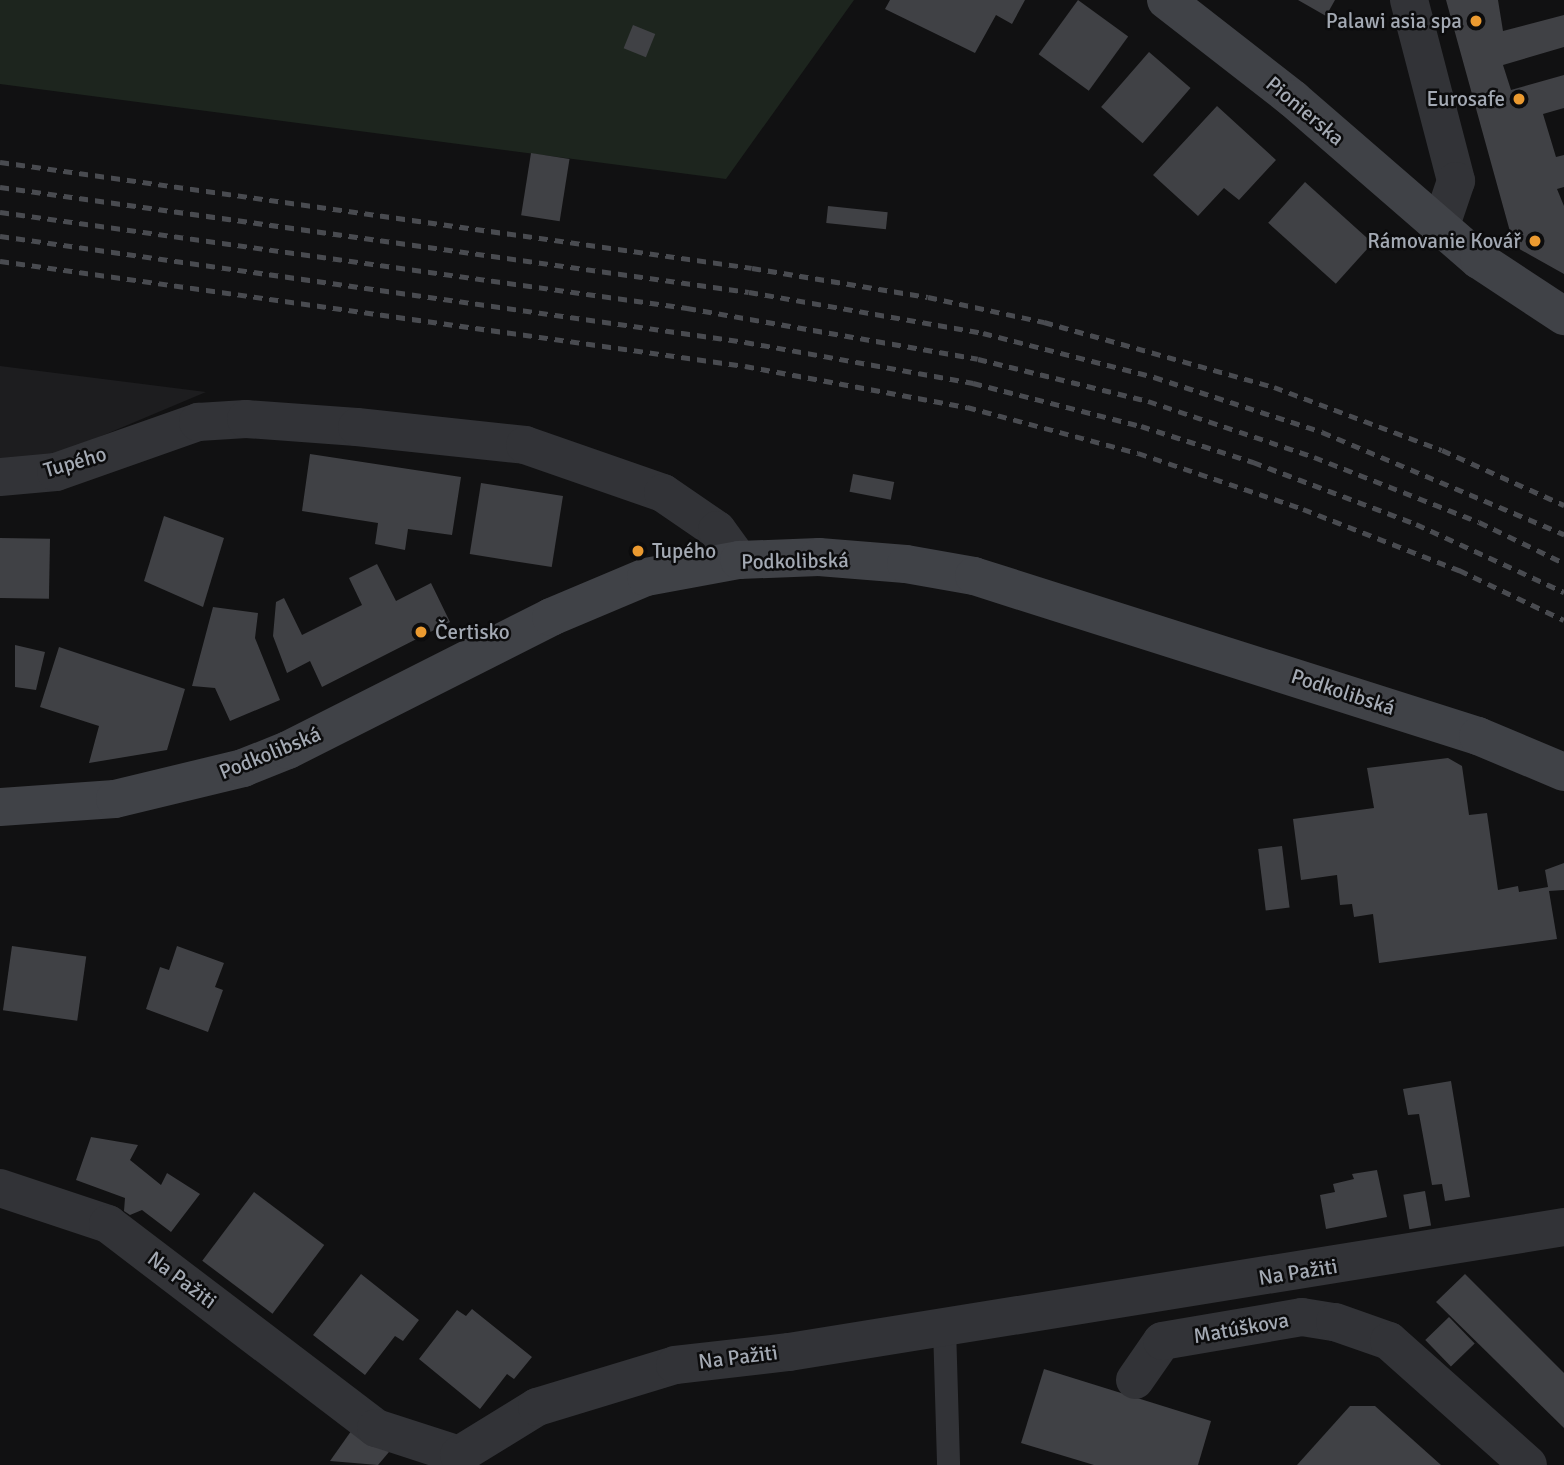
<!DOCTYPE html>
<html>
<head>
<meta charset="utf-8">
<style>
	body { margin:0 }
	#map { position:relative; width:1564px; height:1465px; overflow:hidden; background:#111112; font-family:Signika,sans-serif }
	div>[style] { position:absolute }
	.built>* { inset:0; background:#1d1d1f }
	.green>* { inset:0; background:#1d251e }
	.building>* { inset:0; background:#404145; transform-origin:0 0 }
	.lane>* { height:23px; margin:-11.5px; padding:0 11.5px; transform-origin:11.5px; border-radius:11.5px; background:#323337 }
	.street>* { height:38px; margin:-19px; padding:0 19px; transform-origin:19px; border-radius:19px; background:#323337 }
	.secondary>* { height:38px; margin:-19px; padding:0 19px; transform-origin:19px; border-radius:19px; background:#404247 }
	.rail>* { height:5px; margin-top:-2.5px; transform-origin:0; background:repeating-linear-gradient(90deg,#494b50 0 9px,transparent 0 16px) }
	.dots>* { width:19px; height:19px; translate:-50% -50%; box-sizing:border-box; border:4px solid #0c0c0d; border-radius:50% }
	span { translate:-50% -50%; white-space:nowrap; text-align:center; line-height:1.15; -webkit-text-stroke:5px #0c0c0d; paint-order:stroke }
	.poi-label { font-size:21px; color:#a3a9b3 }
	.right { translate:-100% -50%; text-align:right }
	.left { translate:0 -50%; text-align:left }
	.street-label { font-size:21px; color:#a3a9b3 }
</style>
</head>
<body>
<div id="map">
	<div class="built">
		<i style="clip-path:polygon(0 366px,206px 392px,73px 448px,21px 464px,0 464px)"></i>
	</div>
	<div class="green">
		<i style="clip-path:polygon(0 0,854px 0,726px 179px,0 84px)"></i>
	</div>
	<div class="building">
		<i style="clip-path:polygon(890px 0,1025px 0,1012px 24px,996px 15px,975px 53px,885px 9px)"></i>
		<i style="left:1078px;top:0;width:62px;height:67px;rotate:36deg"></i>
		<i style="clip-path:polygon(1298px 0,1335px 0,1326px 16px)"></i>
		<i style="clip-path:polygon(1446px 0,1498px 0,1503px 31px,1564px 15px,1564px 47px,1503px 65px,1511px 90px,1564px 75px,1564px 108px,1543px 114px,1556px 157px,1564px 155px,1564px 187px,1557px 189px,1564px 206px,1564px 274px,1514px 246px)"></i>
		<i style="left:633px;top:25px;width:24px;height:25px;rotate:22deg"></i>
		<i style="left:1149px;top:52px;width:55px;height:73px;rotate:41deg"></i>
		<i style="clip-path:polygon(1217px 106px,1276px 160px,1239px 200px,1224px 188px,1198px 216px,1153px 175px)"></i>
		<i style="left:531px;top:153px;width:39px;height:63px;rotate:9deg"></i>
		<i style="left:1305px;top:182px;width:91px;height:55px;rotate:42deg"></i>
		<i style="left:828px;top:206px;width:60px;height:17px;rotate:6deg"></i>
		<i style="clip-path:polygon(310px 454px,461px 477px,452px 535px,408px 529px,405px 550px,375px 544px,378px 523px,302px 511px)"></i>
		<i style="left:853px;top:474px;width:42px;height:18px;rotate:11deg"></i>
		<i style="left:481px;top:483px;width:83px;height:72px;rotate:9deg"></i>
		<i style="clip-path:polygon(164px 516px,224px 538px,203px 607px,144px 581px)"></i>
		<i style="left:0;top:538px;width:50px;height:60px;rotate:1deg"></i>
		<i style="clip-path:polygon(377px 564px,396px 601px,431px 583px,450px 622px,322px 687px,310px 661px,287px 673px,273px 636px,276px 602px,284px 598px,302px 635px,362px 605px,349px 578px)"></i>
		<i style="clip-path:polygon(213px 607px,258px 613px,255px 638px,280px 700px,230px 721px,215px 688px,192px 686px)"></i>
		<i style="clip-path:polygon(15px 645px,45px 652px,36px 690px,15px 687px)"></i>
		<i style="clip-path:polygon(59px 647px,185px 689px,167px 750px,89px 763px,99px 726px,40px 707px)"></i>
		<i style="clip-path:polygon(1448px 758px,1462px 766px,1469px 815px,1487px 813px,1498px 890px,1518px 886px,1519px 892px,1548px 887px,1545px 870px,1564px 863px,1564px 890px,1549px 891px,1557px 939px,1379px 963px,1373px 914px,1354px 917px,1352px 904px,1340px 905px,1337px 875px,1301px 880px,1293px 819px,1374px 808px,1367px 768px)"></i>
		<i style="left:1282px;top:846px;width:62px;height:24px;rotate:83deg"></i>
		<i style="left:12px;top:946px;width:75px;height:65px;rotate:8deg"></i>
		<i style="clip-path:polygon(177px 946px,224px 963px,215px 987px,223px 990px,208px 1032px,146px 1009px,160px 967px,169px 970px)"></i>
		<i style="clip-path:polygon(1451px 1081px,1470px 1197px,1445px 1201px,1442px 1184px,1432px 1185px,1419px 1114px,1408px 1115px,1403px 1089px)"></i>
		<i style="clip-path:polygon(91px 1137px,138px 1145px,130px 1160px,161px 1185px,167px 1173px,200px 1194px,171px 1232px,142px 1210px,130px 1215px,124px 1211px,125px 1198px,76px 1180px)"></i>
		<i style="clip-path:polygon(1377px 1170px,1387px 1217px,1326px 1229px,1320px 1195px,1335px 1192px,1333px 1184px,1354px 1179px,1352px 1174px)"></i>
		<i style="left:1425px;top:1191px;width:35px;height:22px;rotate:80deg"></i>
		<i style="left:254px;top:1192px;width:88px;height:86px;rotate:37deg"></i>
		<i style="clip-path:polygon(361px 1274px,419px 1320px,403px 1341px,395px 1336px,365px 1375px,313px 1335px)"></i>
		<i style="clip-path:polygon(1465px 1274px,1564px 1373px,1564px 1428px,1436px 1302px)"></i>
		<i style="clip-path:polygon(472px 1309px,532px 1357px,514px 1379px,507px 1374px,480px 1409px,419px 1359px,457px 1310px,466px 1316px)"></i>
		<i style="left:1449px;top:1317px;width:37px;height:33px;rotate:46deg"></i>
		<i style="clip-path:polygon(1044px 1369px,1211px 1421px,1198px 1465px,1094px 1465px,1021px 1443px)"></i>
		<i style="clip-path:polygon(1350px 1406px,1375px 1406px,1441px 1465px,1297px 1465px)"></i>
		<i style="clip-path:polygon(354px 1427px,389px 1452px,378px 1465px,330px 1461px)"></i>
	</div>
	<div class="lane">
		<i style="left:944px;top:1327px;width:138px;rotate:88.3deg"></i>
	</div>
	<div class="street">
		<i style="left:1409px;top:0;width:187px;rotate:75.4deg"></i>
		<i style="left:1456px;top:181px;width:50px;rotate:108.8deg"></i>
		<i style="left:0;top:477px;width:56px;rotate:-5.1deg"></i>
		<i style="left:56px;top:472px;width:151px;rotate:-19.4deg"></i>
		<i style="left:198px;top:422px;width:48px;rotate:-3.6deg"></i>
		<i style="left:246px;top:419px;width:111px;rotate:4.1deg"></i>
		<i style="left:357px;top:427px;width:169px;rotate:6.1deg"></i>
		<i style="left:525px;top:445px;width:146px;rotate:19.2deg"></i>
		<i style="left:663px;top:493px;width:65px;rotate:34.4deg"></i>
		<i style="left:717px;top:530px;width:37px;rotate:54deg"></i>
		<i style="left:0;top:1188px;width:114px;rotate:18.4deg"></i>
		<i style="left:108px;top:1224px;width:337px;rotate:37.3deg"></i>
		<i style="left:376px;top:1428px;width:87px;rotate:18deg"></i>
		<i style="left:459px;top:1455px;width:92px;rotate:-31.6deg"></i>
		<i style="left:537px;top:1407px;width:144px;rotate:-16.9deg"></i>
		<i style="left:675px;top:1365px;width:115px;rotate:-6.5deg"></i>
		<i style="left:789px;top:1352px;width:785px;rotate:-9.16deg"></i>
		<i style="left:1135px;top:1380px;width:47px;rotate:-55.3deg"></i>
		<i style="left:1162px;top:1341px;width:142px;rotate:-9.7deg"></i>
		<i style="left:1302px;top:1317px;width:33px;rotate:9deg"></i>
		<i style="left:1335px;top:1322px;width:57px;rotate:19.4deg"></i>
		<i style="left:1389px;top:1341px;width:186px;rotate:41.7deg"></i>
	</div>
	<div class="secondary">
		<i style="left:1166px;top:0;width:161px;rotate:37.9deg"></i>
		<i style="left:1293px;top:99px;width:246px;rotate:40.9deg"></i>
		<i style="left:1479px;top:260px;width:102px;rotate:33.4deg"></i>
		<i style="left:0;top:807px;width:115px;rotate:-4deg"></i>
		<i style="left:115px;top:799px;width:132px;rotate:-13.6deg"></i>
		<i style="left:243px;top:768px;width:48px;rotate:-21.8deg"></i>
		<i style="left:288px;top:750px;width:295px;rotate:-26.8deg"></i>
		<i style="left:551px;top:617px;width:103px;rotate:-22.8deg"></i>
		<i style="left:646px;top:577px;width:95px;rotate:-10.4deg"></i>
		<i style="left:739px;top:560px;width:80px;rotate:-2.1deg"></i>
		<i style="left:819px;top:557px;width:87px;rotate:4.6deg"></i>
		<i style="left:906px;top:564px;width:69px;rotate:10deg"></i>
		<i style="left:974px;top:576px;width:529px;rotate:17.61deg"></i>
		<i style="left:1478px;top:736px;width:93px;rotate:22.7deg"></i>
	</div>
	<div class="rail">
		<i style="left:0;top:162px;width:759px;rotate:8.02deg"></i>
		<i style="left:752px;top:268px;width:178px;rotate:9.4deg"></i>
		<i style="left:928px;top:297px;width:119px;rotate:12.2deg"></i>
		<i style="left:1044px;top:322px;width:239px;rotate:15.8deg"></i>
		<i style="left:1274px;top:387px;width:179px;rotate:20.6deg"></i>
		<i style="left:1442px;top:450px;width:134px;rotate:24.3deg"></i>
		<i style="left:0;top:187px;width:756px;rotate:7.98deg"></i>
		<i style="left:749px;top:292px;width:238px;rotate:9.9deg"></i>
		<i style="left:983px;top:333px;width:177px;rotate:14.4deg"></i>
		<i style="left:1154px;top:377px;width:177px;rotate:18.1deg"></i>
		<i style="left:1322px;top:432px;width:263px;rotate:22.9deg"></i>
		<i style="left:0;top:212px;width:694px;rotate:7.95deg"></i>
		<i style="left:687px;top:308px;width:295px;rotate:9.9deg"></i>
		<i style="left:978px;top:359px;width:175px;rotate:13.9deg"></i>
		<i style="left:1148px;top:401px;width:175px;rotate:18.6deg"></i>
		<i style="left:1314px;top:457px;width:177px;rotate:21.5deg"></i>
		<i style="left:1479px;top:522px;width:94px;rotate:25.8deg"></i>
		<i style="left:0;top:236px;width:753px;rotate:8.1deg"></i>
		<i style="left:745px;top:342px;width:232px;rotate:10.2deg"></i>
		<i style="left:973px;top:383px;width:173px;rotate:14.4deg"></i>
		<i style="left:1141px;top:426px;width:118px;rotate:17.8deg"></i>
		<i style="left:1253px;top:462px;width:174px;rotate:20.8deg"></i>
		<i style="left:1416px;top:524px;width:163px;rotate:24.7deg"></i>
		<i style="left:0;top:261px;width:752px;rotate:8.02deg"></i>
		<i style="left:745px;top:366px;width:226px;rotate:10.5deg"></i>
		<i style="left:967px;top:407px;width:177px;rotate:15.1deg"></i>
		<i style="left:1138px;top:453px;width:174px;rotate:18.7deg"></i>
		<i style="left:1303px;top:509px;width:168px;rotate:21.4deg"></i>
		<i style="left:1459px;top:570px;width:116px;rotate:25.5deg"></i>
	</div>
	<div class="dots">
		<i style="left:1476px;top:21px;background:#eb9a30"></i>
		<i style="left:1519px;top:99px;background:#eb9a30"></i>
		<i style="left:1535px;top:241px;background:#eb9a30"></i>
		<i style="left:638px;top:551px;background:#eb9a30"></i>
		<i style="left:421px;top:632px;background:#eb9a30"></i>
	</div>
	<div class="poi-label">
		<span class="right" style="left:1462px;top:21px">Palawi asia spa</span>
		<span class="right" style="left:1505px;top:99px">Eurosafe</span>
		<span class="right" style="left:1521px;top:241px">Rámovanie Kovář</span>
		<span class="left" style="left:652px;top:551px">Tupého</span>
		<span class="left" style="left:435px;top:632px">Čertisko</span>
	</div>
	<div class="street-label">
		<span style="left:1305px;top:111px;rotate:40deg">Pionierska</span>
		<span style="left:75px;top:462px;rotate:-16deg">Tupého</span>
		<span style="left:795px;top:561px;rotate:-1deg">Podkolibská</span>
		<span style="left:1343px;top:692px;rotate:18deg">Podkolibská</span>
		<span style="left:270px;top:753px;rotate:-22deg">Podkolibská</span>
		<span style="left:1298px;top:1272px;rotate:-9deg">Na Pažiti</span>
		<span style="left:182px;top:1280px;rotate:37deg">Na Pažiti</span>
		<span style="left:1241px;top:1328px;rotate:-10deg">Matúškova</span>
		<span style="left:738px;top:1357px;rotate:-7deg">Na Pažiti</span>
	</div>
</div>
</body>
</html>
